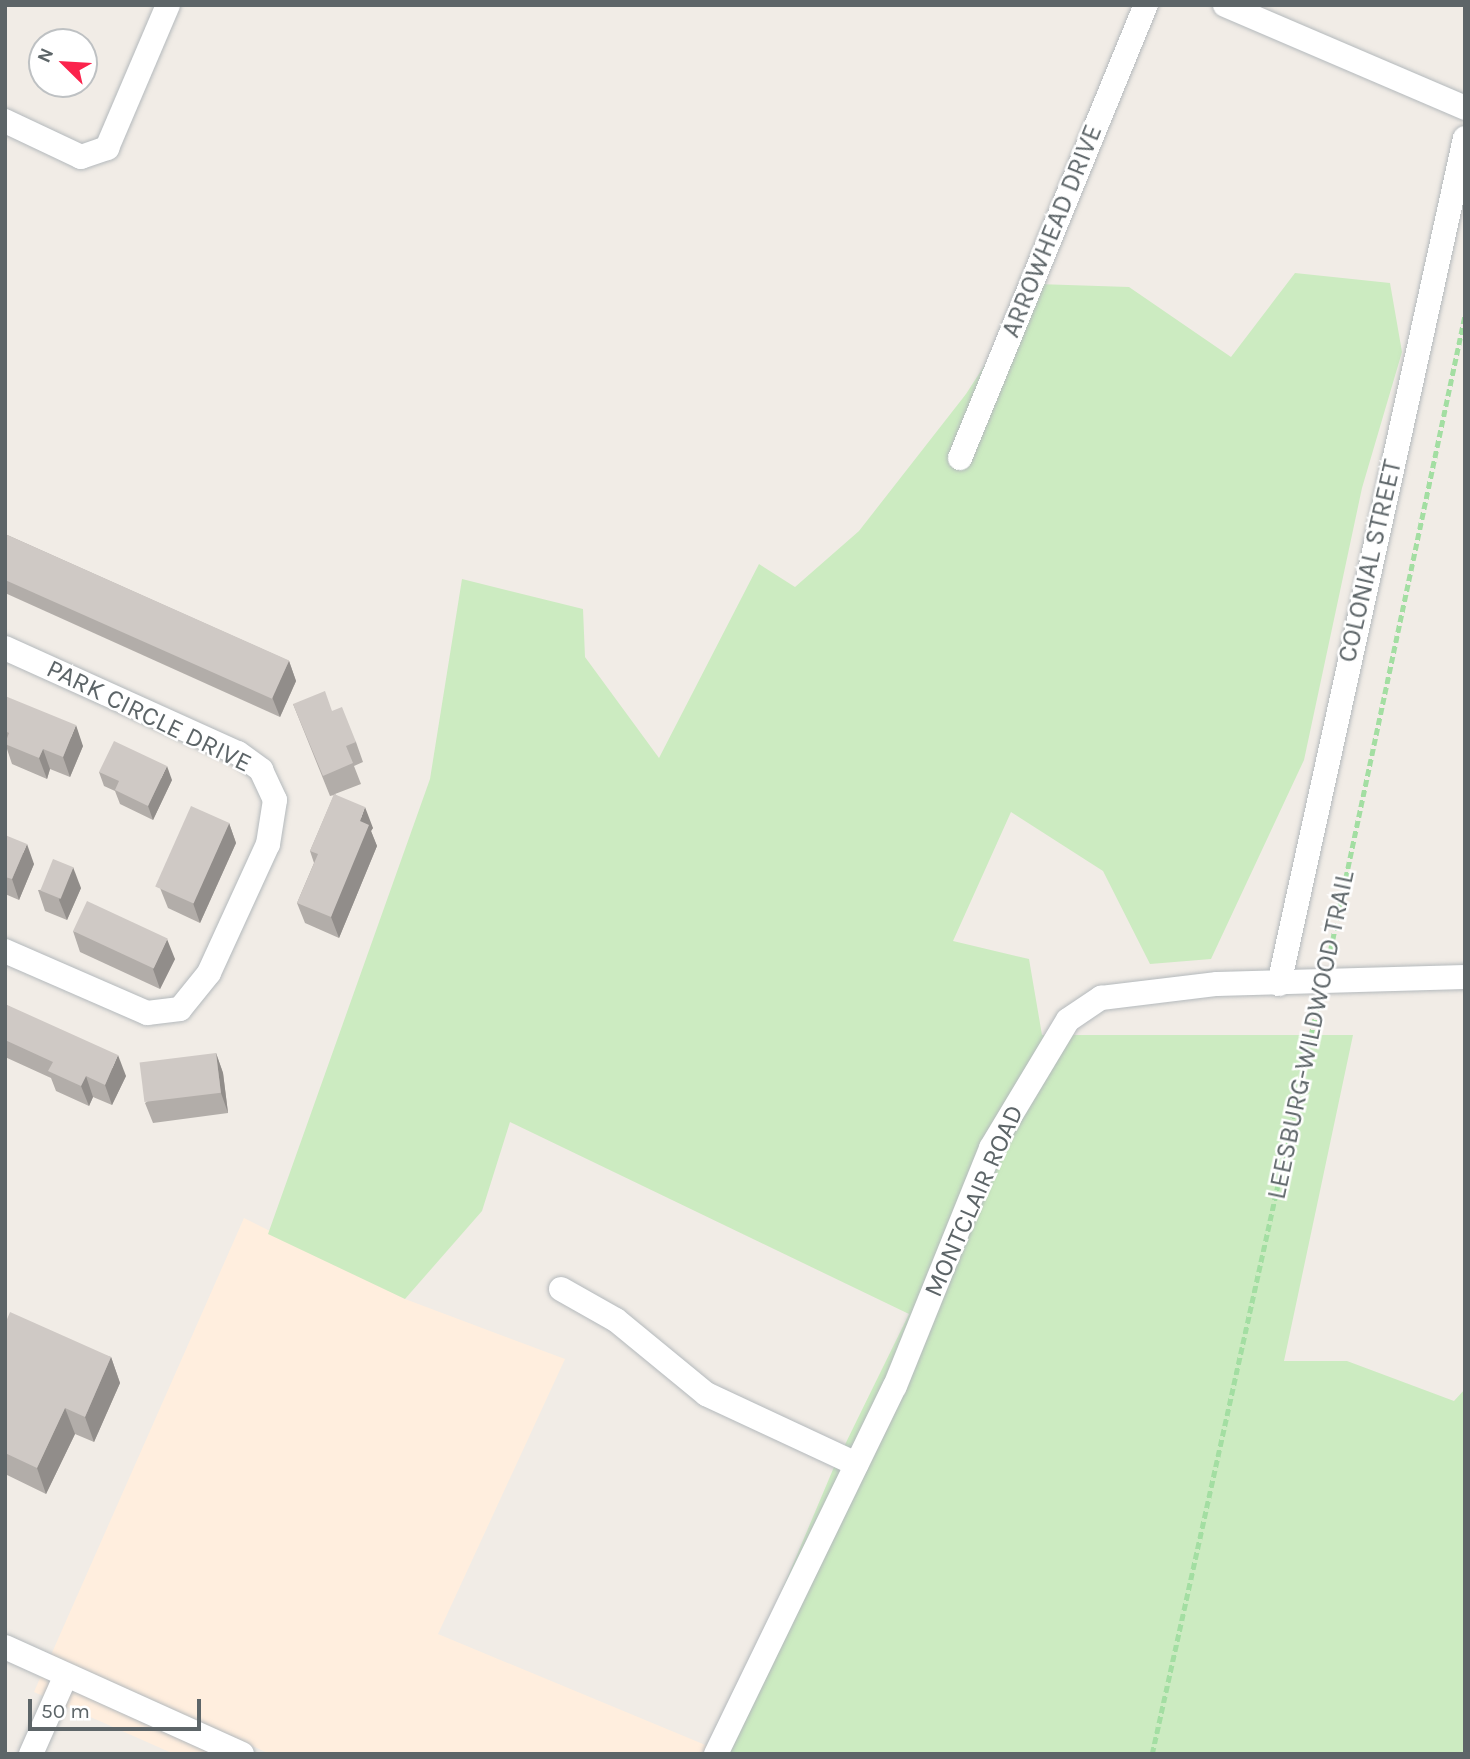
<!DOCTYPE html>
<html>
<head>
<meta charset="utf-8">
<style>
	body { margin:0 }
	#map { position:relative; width:1470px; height:1759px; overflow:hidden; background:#f1ece6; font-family:Karla,sans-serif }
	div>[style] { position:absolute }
	.commercial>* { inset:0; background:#ffeede }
	.green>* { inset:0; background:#ccebc1 }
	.path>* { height:4.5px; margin-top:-2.25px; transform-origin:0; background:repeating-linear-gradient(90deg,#a3dea2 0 7px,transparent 0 10.5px) }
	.roads { filter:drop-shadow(0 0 2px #b4b9bc) drop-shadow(0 0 2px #b4b9bc) }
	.minor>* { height:24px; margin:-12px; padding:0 12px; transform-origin:12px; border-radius:12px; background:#fff }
	.wall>* { inset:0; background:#b2ada9 }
	.shaded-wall>* { inset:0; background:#918d8a }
	.building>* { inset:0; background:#cfc9c5; transform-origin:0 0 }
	span { translate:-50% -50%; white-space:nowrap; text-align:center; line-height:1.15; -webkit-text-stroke:5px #fff; paint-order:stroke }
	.street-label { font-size:26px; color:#5d6568 }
	.frame { position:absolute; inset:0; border:7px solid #5d6568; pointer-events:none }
	.north { position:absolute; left:28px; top:28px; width:70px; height:70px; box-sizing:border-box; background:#fff; border:2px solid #bec1c3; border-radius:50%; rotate:294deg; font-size:19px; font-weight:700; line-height:28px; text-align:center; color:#5d6568 }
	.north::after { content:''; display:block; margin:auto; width:24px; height:32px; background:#fb234c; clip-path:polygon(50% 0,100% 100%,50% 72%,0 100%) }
	.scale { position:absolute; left:28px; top:1699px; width:173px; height:32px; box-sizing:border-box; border:4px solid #5d6568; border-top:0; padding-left:9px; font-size:21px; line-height:24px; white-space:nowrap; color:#5d6568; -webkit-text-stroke:5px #fff; paint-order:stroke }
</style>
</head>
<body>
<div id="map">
	<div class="commercial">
		<i style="clip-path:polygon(244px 1218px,405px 1299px,565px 1359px,438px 1634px,715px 1749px,713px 1754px,270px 1754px,51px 1655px)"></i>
		<i style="clip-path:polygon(41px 1676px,213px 1754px,174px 1754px,34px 1692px)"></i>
	</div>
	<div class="green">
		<i style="clip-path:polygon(1295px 273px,1390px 283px,1402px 352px,1362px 488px,1304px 760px,1211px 959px,1150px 964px,1103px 871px,1011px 812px,953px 941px,1029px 959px,1042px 1035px,1353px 1035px,1284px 1361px,1347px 1361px,1454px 1401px,1465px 1389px,1465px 1754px,713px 1754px,834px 1467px,909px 1314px,510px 1122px,482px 1211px,405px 1299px,268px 1234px,430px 779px,462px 579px,583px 609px,585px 657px,659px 758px,759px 564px,795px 587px,859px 531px,966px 394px,1037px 284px,1129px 287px,1231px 357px)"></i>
	</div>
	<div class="path">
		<i style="left:1328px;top:961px;width:661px;rotate:-78.04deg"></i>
		<i style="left:1152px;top:1754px;width:769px;rotate:-77.54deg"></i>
	</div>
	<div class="roads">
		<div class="minor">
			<i style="left:1225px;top:5px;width:261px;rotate:23.2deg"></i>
			<i style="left:5px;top:121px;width:84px;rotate:25.3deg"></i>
			<i style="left:81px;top:157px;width:28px;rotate:-19deg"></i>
			<i style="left:107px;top:148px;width:155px;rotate:-66.9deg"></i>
			<i style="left:960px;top:458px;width:490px;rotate:-67.7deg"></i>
			<i style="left:5px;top:648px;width:256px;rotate:24.3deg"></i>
			<i style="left:238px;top:753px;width:29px;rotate:36deg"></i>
			<i style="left:261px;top:770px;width:33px;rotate:65deg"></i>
			<i style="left:275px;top:800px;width:45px;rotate:99deg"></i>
			<i style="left:268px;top:844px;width:142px;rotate:114.6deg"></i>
			<i style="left:209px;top:973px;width:46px;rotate:128.9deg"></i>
			<i style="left:180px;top:1009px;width:33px;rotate:173deg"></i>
			<i style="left:147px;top:1013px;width:155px;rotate:-156.4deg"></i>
			<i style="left:1279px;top:984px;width:866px;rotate:-77.6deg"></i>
			<i style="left:561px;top:1289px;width:63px;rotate:29.4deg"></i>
			<i style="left:616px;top:1320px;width:117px;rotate:39.4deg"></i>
			<i style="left:706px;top:1394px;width:166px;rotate:25deg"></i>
			<i style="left:5px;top:1647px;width:260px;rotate:24.3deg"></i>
			<i style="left:31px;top:1754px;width:86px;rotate:-66.1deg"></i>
			<i style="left:716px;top:1754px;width:409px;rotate:-64.1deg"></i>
			<i style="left:895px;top:1386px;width:257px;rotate:-68deg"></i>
			<i style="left:991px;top:1148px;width:149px;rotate:-59deg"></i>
			<i style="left:1068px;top:1020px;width:40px;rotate:-34deg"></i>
			<i style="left:1101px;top:998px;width:117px;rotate:-6.9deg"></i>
			<i style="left:1217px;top:984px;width:248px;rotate:-1.6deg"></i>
		</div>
	</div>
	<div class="wall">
		<i style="clip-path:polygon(5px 534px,289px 661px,296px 681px,280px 717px,5px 593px)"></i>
		<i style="clip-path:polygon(5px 696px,83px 746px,70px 777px,50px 769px,47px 779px,12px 764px,7px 749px,5px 749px)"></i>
		<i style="clip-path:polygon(293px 704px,332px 711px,356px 742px,363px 762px,354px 766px,361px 784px,335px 794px,373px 828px,371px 831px,377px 846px,339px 938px,305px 923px,297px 903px,314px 863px,310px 851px,334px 795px,330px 796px)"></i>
		<i style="clip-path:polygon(99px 772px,172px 780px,153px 820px,120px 804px,115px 791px,104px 786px)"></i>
		<i style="clip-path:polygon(229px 823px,236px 843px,200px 923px,168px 908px,160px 888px)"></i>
		<i style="clip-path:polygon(5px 835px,34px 864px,19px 900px,5px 894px)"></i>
		<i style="clip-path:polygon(81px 888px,67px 920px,45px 911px,38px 890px)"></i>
		<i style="clip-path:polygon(73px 931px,175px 959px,160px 989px,80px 952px)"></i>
		<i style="clip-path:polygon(5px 1004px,126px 1076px,112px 1105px,93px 1097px,89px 1106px,56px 1091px,51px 1078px,5px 1057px)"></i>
		<i style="clip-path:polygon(216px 1053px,223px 1073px,228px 1113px,153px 1123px,145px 1103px)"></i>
		<i style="clip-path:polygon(5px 1324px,111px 1357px,120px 1383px,94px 1442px,75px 1434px,46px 1494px,5px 1474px)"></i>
	</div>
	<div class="shaded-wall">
		<i style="clip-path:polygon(289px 661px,296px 681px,280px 717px,272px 697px)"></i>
		<i style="clip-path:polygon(76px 725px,83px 746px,70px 777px,63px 757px)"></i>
		<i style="clip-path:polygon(43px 749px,50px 769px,47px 779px,39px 758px)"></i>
		<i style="clip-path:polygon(167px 766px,172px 780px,153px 820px,148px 806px)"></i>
		<i style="clip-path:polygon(365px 807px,373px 828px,371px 831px,377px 846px,339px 938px,331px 917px,360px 821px)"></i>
		<i style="clip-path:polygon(229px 823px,236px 843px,200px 923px,193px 903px)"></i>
		<i style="clip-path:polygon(27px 844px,34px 864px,19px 900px,12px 879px)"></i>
		<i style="clip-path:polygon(73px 867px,81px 888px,67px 920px,59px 900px)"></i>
		<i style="clip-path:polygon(167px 939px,175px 959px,160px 989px,153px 969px)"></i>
		<i style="clip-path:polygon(216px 1053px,223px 1073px,228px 1113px,221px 1093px)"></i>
		<i style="clip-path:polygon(118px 1055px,126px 1076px,112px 1105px,105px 1085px)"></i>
		<i style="clip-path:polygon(86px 1076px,93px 1097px,89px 1106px,81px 1086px)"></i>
		<i style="clip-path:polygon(111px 1357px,120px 1383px,94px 1442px,85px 1417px)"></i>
		<i style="clip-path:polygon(65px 1408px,75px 1434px,46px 1494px,37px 1468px)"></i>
	</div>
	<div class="building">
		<i style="left:5px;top:534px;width:311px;height:42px;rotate:24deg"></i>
		<i style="clip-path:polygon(325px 691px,332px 711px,342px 707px,356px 742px,346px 746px,353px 763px,323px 776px,293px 704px)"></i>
		<i style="clip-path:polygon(5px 696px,76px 725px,63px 757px,43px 749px,39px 758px,5px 744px,9px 733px,5px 731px)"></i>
		<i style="clip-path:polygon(114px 741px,167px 766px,148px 806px,115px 790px,119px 781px,99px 772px)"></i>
		<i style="clip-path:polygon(334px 794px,365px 807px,360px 821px,369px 825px,331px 917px,297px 903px,318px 854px,310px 851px)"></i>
		<i style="left:191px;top:806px;width:42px;height:88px;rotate:24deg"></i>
		<i style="clip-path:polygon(5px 835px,27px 844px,12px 879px,5px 877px)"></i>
		<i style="left:53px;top:859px;width:22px;height:34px;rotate:22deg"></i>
		<i style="left:87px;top:901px;width:89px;height:33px;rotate:25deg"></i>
		<i style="clip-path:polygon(5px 1004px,118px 1055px,105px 1085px,86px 1076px,81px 1086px,48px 1071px,53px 1062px,5px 1040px)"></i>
		<i style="left:216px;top:1053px;width:40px;height:77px;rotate:83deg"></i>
		<i style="clip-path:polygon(10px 1312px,111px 1357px,85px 1417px,65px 1408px,37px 1468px,5px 1453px,5px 1324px)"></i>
	</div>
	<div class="street-label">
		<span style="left:1052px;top:231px;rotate:-68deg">ARROWHEAD DRIVE</span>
		<span style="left:1370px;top:561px;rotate:-77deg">COLONIAL STREET</span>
		<span style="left:149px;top:716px;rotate:26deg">PARK CIRCLE DRIVE</span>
		<span style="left:1311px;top:1035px;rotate:-78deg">LEESBURG-WILDWOOD TRAIL</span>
		<span style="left:974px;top:1201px;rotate:-66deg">MONTCLAIR ROAD</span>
	</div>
	<div class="frame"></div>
	<div class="north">N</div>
	<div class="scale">50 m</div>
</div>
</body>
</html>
